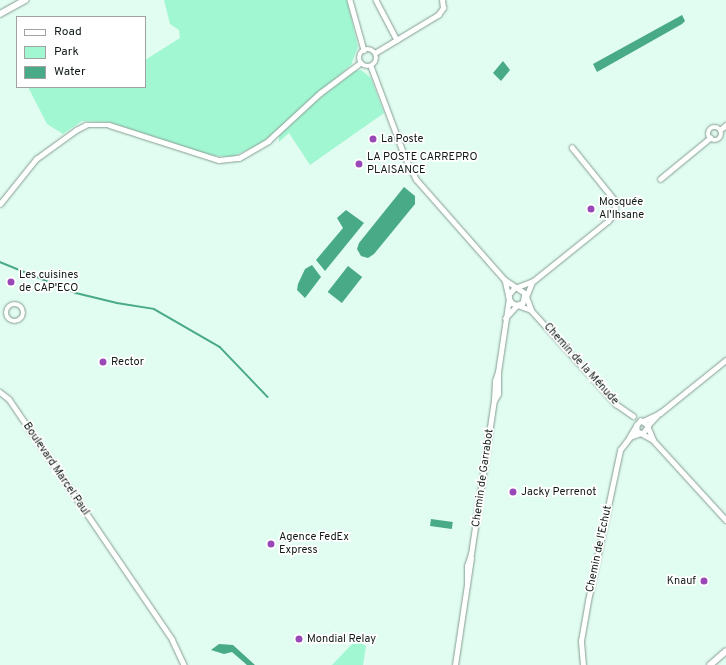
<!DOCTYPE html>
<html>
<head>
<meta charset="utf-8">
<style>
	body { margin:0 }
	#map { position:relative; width:726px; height:665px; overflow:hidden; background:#e1fcf0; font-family:Overpass,sans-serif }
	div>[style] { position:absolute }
	.green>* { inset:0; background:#a2f7d3 }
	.water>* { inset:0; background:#48aa86; transform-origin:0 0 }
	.stream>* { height:1.5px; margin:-0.75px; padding:0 0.75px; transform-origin:0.75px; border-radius:0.75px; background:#48aa86 }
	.roads { filter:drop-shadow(0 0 1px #859d92) drop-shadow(0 0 1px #859d92) }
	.street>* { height:4.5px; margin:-2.25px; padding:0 2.25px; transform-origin:2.25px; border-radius:2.25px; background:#fff }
	.street>.ring { margin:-2.25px; padding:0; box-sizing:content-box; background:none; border:4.5px solid #fff; border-radius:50% }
	.secondary>* { height:6px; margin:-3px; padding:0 3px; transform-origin:3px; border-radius:3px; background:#fff }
	.dots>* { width:11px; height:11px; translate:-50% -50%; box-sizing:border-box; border:2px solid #fff; border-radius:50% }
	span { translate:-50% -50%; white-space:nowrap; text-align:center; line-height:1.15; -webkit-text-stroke:3.5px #fff; paint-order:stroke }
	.poi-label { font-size:11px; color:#111a16 }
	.left { translate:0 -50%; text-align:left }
	.right { translate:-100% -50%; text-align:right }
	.street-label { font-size:11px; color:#111a16 }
	.legend { position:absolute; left:16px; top:16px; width:130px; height:72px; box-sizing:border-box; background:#fff; border:1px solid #a0a3a2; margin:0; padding:5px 7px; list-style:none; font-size:12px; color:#111a16 }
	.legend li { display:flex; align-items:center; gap:8px; height:20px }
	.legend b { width:20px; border:1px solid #a0a3a2 }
</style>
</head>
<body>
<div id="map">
	<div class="green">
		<i style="clip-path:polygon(164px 0,347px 0,358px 47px,351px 65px,274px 133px,261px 143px,232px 157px,206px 155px,109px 122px,82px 121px,63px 134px,47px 124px,28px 87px,145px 87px,145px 60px,180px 38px,179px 30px,170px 24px)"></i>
		<i style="clip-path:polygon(361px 70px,371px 78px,384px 113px,310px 165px,289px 133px,279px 142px,279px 136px,311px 105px,355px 71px)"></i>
		<i style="clip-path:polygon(356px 640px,366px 646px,363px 665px,332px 665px)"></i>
	</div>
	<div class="water">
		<i style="clip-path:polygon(682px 15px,685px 21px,682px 24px,597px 72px,593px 64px)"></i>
		<i style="clip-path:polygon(503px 61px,510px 70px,501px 81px,493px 73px)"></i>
		<i style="clip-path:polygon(404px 187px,415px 196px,415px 204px,374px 254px,368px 258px,361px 256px,357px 249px,359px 243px)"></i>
		<i style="clip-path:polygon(346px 210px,364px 223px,325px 271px,316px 260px,343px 228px,337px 218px)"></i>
		<i style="clip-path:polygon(312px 265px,321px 277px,305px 298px,297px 290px,298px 284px,305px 269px)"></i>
		<i style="left:348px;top:266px;width:18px;height:33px;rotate:38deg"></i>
		<i style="left:431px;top:519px;width:22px;height:7px;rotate:8deg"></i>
		<i style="clip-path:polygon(219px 644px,233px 645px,255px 665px,247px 665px,232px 652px,224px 654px,211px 650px)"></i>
	</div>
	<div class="stream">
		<i style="left:0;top:262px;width:82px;rotate:22.2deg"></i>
		<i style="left:76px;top:293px;width:42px;rotate:13.7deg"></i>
		<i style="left:117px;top:303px;width:37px;rotate:9deg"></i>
		<i style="left:154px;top:309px;width:76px;rotate:29.9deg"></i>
		<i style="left:220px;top:347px;width:69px;rotate:46.2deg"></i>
	</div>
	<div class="roads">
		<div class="street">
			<i style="left:350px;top:0;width:52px;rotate:74.4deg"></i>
			<i style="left:376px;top:0;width:45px;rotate:62.3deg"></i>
			<i class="ring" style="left:359px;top:49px;width:13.5px;height:13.5px"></i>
			<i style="left:375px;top:53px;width:74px;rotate:-31.1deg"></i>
			<i style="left:438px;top:15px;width:9px;rotate:-54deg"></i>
			<i style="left:443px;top:8px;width:8px;rotate:-97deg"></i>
			<i style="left:371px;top:66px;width:97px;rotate:69.5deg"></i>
			<i style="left:405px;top:157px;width:25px;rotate:63deg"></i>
			<i style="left:416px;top:179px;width:135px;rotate:48.6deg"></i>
			<i style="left:505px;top:280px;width:24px;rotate:33deg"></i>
			<i style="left:525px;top:293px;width:10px;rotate:101deg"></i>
			<i style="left:523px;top:303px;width:5px;rotate:158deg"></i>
			<i style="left:518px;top:305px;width:18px;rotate:133deg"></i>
			<i class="ring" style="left:708px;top:127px;width:9.5px;height:9.5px"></i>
			<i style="left:720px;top:130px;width:8px;rotate:-40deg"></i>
			<i style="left:660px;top:179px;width:65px;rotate:-39.4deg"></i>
			<i style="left:0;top:204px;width:58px;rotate:-51.3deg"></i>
			<i style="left:36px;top:159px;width:49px;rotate:-35.9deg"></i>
			<i style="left:76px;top:130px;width:11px;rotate:-27deg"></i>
			<i style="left:86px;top:125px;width:23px"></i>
			<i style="left:109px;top:125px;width:115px;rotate:17.7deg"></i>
			<i style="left:219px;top:160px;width:20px;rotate:-6deg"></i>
			<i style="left:239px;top:158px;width:34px;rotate:-30deg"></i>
			<i style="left:268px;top:141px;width:71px;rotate:-42.7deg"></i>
			<i style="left:320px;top:93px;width:50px;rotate:-36.9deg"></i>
			<i style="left:505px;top:280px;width:18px;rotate:77deg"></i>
			<i style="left:509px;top:298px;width:6px;rotate:59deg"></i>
			<i style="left:512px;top:303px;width:20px;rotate:20deg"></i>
			<i style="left:531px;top:310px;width:14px;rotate:-111deg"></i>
			<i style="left:526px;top:297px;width:16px;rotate:-68deg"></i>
			<i style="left:532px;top:282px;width:19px;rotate:159deg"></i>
			<i style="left:514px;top:289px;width:8px;rotate:130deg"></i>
			<i style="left:532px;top:282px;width:97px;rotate:-38.8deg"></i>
			<i style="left:608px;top:221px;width:11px;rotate:-52deg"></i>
			<i style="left:615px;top:212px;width:12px;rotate:-95deg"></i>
			<i style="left:614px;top:200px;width:67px;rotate:-128.9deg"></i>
			<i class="ring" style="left:6px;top:304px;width:13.5px;height:13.5px"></i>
			<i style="left:531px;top:310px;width:127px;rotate:47.9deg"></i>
			<i style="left:616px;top:404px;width:21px;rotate:35deg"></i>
			<i style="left:0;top:392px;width:11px;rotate:38deg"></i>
			<i style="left:9px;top:399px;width:290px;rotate:55.8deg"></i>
			<i style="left:172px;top:639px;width:29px;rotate:65deg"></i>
			<i style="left:494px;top:400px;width:19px;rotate:-87deg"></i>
			<i style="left:495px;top:381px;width:9px;rotate:-72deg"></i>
			<i style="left:498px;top:372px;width:75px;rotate:-81.5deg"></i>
			<i style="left:660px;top:413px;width:85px;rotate:-38.8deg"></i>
			<i style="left:643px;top:421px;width:19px;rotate:-25deg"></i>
			<i style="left:660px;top:413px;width:18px;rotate:133deg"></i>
			<i style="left:636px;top:427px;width:12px;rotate:121deg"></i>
			<i style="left:630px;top:437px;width:12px;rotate:-20deg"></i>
			<i style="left:643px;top:433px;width:9px;rotate:-54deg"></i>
			<i style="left:648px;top:426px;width:9px;rotate:-144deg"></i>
			<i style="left:641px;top:421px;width:6px;rotate:135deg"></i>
			<i style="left:637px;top:425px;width:6px;rotate:90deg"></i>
			<i style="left:637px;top:431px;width:18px;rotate:29deg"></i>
			<i style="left:653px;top:440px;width:13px;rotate:-113deg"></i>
			<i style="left:653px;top:440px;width:108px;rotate:47.6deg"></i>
			<i style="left:467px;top:585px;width:19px;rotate:-90deg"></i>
			<i style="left:467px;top:566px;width:13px;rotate:-72deg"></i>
			<i style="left:471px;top:554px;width:155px;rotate:-81.5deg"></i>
			<i style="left:494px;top:401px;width:8px;rotate:-60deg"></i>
			<i style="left:498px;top:394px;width:22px;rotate:-90deg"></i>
			<i style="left:455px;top:665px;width:108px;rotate:-81.5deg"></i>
			<i style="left:583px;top:665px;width:24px;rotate:-95deg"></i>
			<i style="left:581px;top:641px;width:41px;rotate:-80.1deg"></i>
			<i style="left:588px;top:601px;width:154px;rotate:-78deg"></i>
			<i style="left:620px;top:450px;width:16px;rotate:-52deg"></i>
		</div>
		<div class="secondary">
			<i style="left:0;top:14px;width:29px;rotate:-29deg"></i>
			<i style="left:710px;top:665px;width:21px;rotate:-41deg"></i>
		</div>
	</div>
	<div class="dots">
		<i style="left:373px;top:139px;background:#9948b7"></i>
		<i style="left:359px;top:164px;background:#9948b7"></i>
		<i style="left:591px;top:209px;background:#9948b7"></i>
		<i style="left:11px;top:282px;background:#9948b7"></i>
		<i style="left:103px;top:362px;background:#9948b7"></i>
		<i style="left:513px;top:492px;background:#9948b7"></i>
		<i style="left:271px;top:544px;background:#9948b7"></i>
		<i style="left:704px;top:581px;background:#9948b7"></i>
		<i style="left:299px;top:639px;background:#9948b7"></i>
	</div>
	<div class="poi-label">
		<span class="left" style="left:381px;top:139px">La Poste</span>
		<span class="left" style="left:367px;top:164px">LA POSTE CARREPRO<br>PLAISANCE</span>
		<span class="left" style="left:599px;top:209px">Mosquée<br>Al'Ihsane</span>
		<span class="left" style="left:19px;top:282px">Les cuisines<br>de CAP'ECO</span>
		<span class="left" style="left:111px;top:362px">Rector</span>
		<span class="left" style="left:521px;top:492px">Jacky Perrenot</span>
		<span class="left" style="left:279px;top:544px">Agence FedEx<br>Express</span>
		<span class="right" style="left:696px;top:581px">Knauf</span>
		<span class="left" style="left:307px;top:639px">Mondial Relay</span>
	</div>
	<div class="street-label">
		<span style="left:581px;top:364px;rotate:48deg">Chemin de la Ménude</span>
		<span style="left:56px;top:469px;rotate:56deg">Boulevard Marcel Paul</span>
		<span style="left:483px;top:478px;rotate:-82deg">Chemin de Garrabot</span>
		<span style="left:599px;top:549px;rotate:-78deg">Chemin de l'Echut</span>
	</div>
	<ul class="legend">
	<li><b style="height:5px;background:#fff"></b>Road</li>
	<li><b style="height:11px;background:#a2f7d3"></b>Park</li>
	<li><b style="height:11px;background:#48aa86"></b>Water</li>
	</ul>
</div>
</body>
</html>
